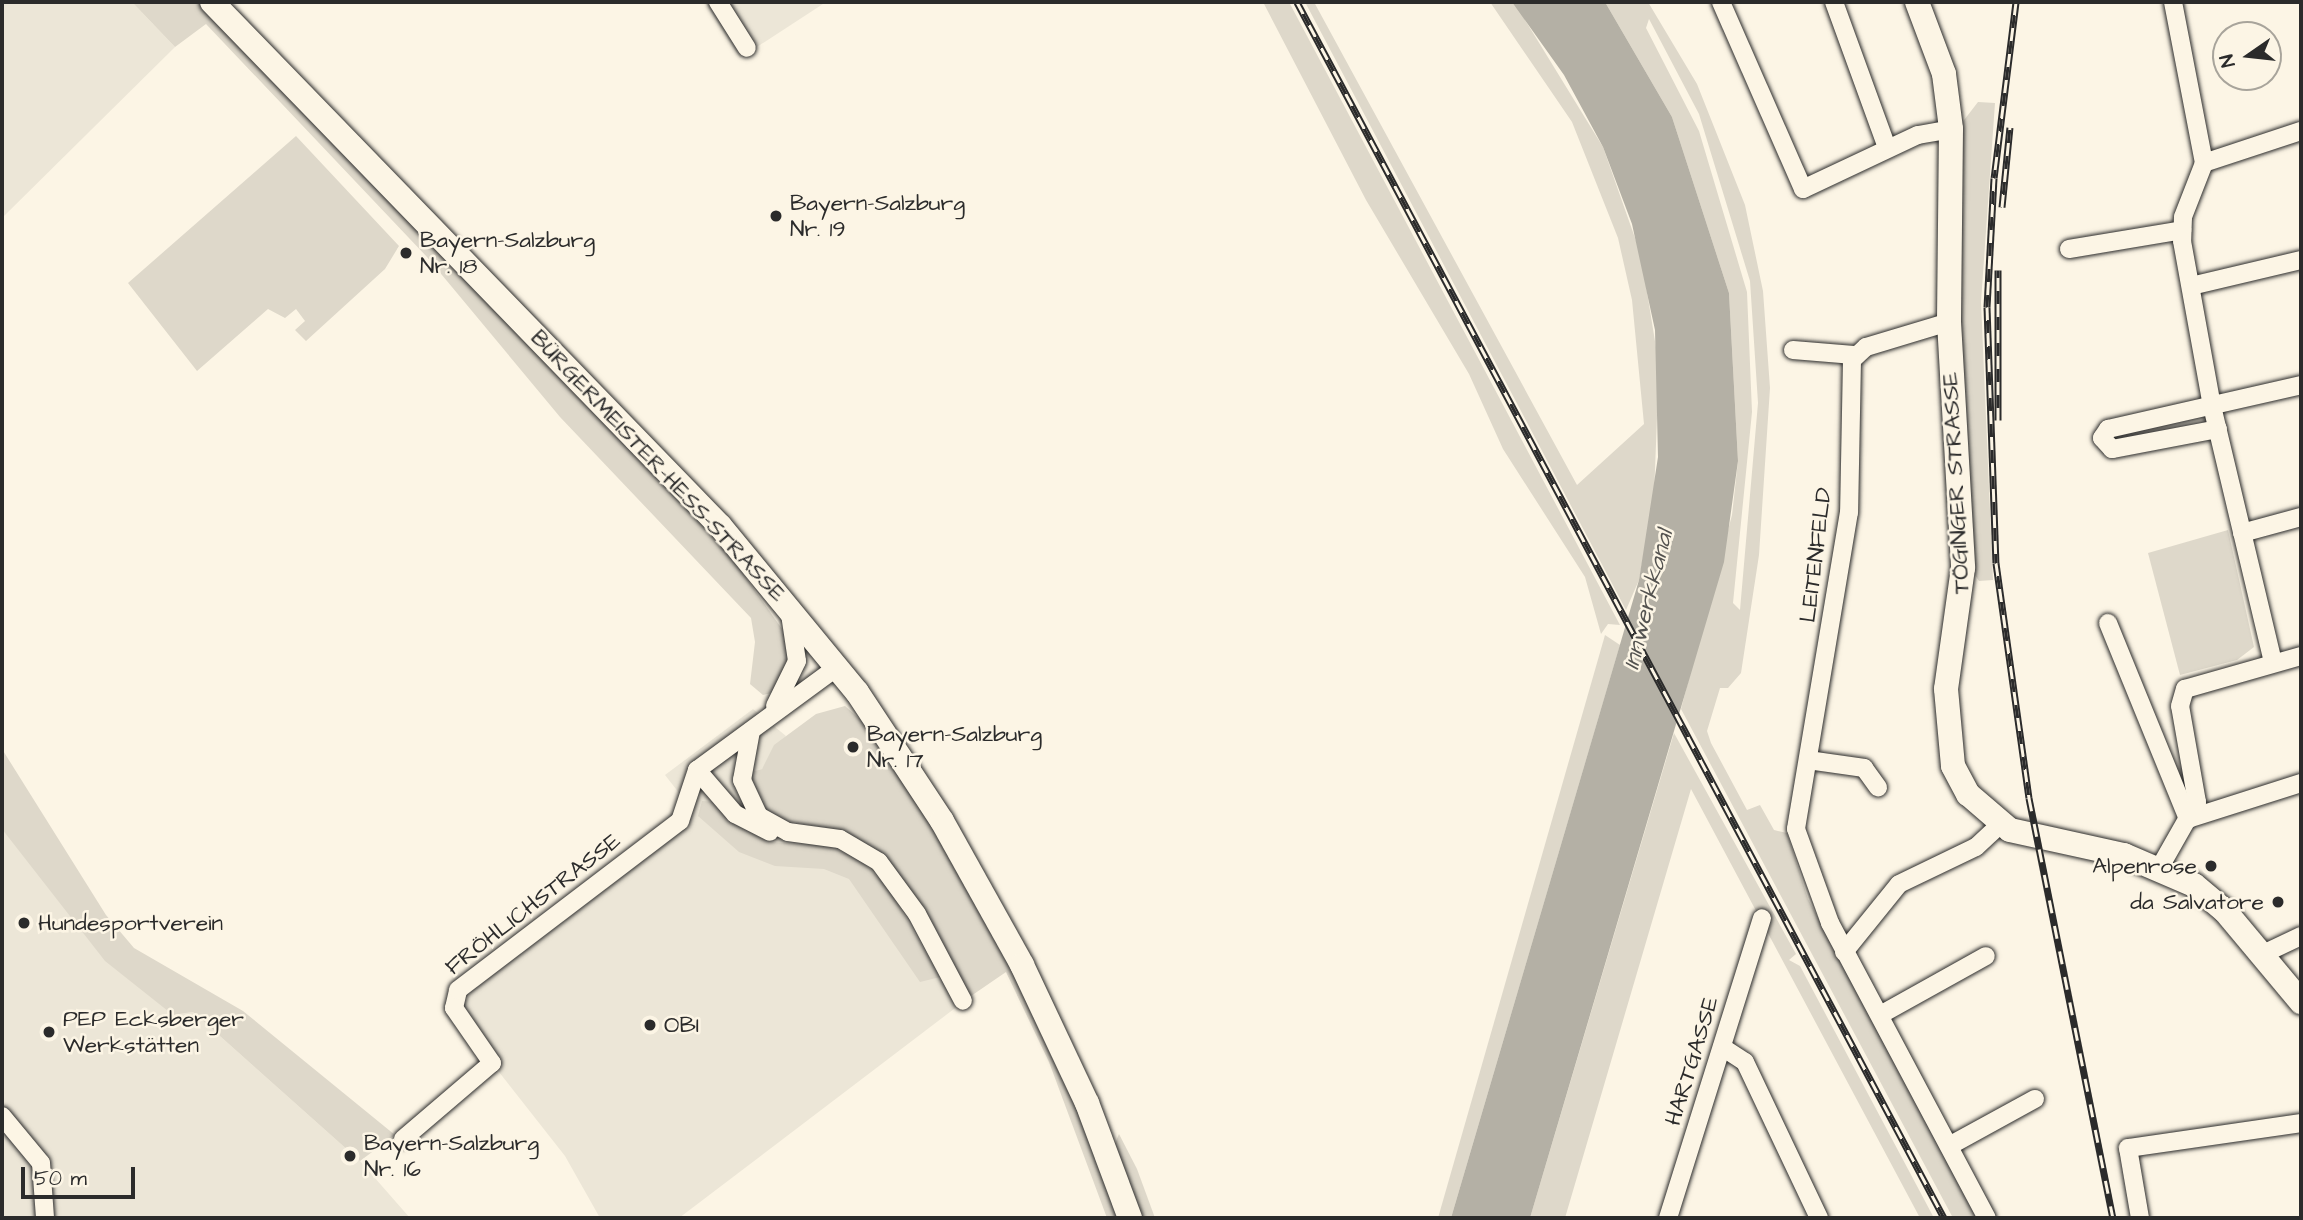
<!DOCTYPE html>
<html>
<head>
<meta charset="utf-8">
<style>
	body { margin:0 }
	#map { position:relative; width:2303px; height:1220px; overflow:hidden; background:#fcf5e5; font-family:"Architects Daughter",sans-serif }
	div>[style] { position:absolute }
	.built>* { inset:0; background:#ece6d7 }
	.green>* { inset:0; background:#ded8ca }
	.water>* { inset:0; background:#b4b0a5 }
	.roads { filter:drop-shadow(0 0 2px #2b2b2b) drop-shadow(0 0 2px #2b2b2b) }
	.street>* { height:18px; margin:-9px; padding:0 9px; transform-origin:9px; border-radius:9px; background:#fcf5e5 }
	.secondary>* { height:24px; margin:-12px; padding:0 12px; transform-origin:12px; border-radius:12px; background:#fcf5e5 }
	.rail>* { height:7px; margin-top:-3.5px; transform-origin:0; background:repeating-linear-gradient(90deg,#fcf5e5 0 13px,#2b2b2b 0 26px); box-sizing:border-box; border-block:2px solid #2b2b2b }
	.dots>* { width:19px; height:19px; translate:-50% -50%; box-sizing:border-box; border:4px solid #fcf5e5; border-radius:50% }
	span { translate:-50% -50%; white-space:nowrap; text-align:center; line-height:1.15; -webkit-text-stroke:5px #fcf5e5; paint-order:stroke }
	.poi-label { font-size:23px; color:#2b2b2b }
	.left { translate:0 -50%; text-align:left }
	.right { translate:-100% -50%; text-align:right }
	.street-label { font-size:23px; color:#2b2b2b }
	.water-label { font-size:24px; color:#545350; font-style:italic }
	.frame { position:absolute; inset:0; border:4px solid #2b2b2b; pointer-events:none }
	.north { position:absolute; left:2212px; top:21px; width:70px; height:70px; box-sizing:border-box; background:#fcf5e5; border:2px solid #a8a49b; border-radius:50%; rotate:256deg; font-size:19px; font-weight:700; line-height:28px; text-align:center; color:#2b2b2b }
	.north::after { content:''; display:block; margin:auto; width:24px; height:32px; background:#2b2b2b; clip-path:polygon(50% 0,100% 100%,50% 72%,0 100%) }
	.scale { position:absolute; left:21px; top:1167px; width:114px; height:32px; box-sizing:border-box; border:4px solid #2b2b2b; border-top:0; padding-left:9px; font-size:21px; line-height:24px; white-space:nowrap; color:#2b2b2b; -webkit-text-stroke:5px #fcf5e5; paint-order:stroke }
</style>
</head>
<body>
<div id="map">
	<div class="built">
		<i style="clip-path:polygon(2px 2px,132px 2px,175px 47px,2px 218px)"></i>
		<i style="clip-path:polygon(705px 2px,826px 2px,740px 58px)"></i>
		<i style="clip-path:polygon(753px 709px,786px 736px,762px 769px,751px 772px,753px 787px,781px 820px,843px 831px,885px 855px,925px 909px,971px 996px,679px 1218px,600px 1218px,565px 1156px,499px 1072px,499px 1059px,461px 1009px,472px 991px,461px 978px,677px 815px,683px 798px,665px 775px)"></i>
		<i style="clip-path:polygon(2px 829px,173px 1015px,193px 1012px,360px 1161px,410px 1218px,2px 1218px)"></i>
	</div>
	<div class="green">
		<i style="clip-path:polygon(132px 2px,199px 2px,725px 548px,789px 639px,792px 658px,776px 692px,763px 695px,750px 684px,755px 642px,751px 618px,560px 417px,427px 257px,206px 24px,175px 47px)"></i>
		<i style="clip-path:polygon(1263px 2px,1289px 2px,1620px 625px,1608px 624px,1601px 634px,1585px 577px,1503px 449px,1469px 374px,1366px 200px)"></i>
		<i style="clip-path:polygon(1305px 2px,1314px 2px,1577px 485px,1644px 424px,1632px 300px,1618px 238px,1572px 122px,1490px 2px,1512px 2px,1519px 10px,1603px 147px,1641px 255px,1659px 366px,1654px 496px,1639px 580px,1626px 610px)"></i>
		<i style="clip-path:polygon(evenodd,1605px 2px,1648px 2px,1697px 84px,1745px 205px,1763px 291px,1770px 388px,1759px 555px,1741px 673px,1728px 688px,1720px 688px,1707px 731px,1711px 743px,1747px 810px,1760px 805px,1774px 830px,1787px 833px,1808px 899px,1978px 1218px,1953px 1218px,1681px 709px,1732px 515px,1738px 461px,1729px 293px,1672px 117px,1605px 2px,1649px 19px,1699px 114px,1750px 281px,1758px 403px,1740px 610px,1733px 603px,1752px 412px,1747px 292px,1699px 131px,1646px 28px,1649px 19px)"></i>
		<i style="clip-path:polygon(1978px 102px,1995px 103px,1981px 302px,1993px 580px,1979px 581px,1973px 572px,1960px 364px,1961px 124px)"></i>
		<i style="clip-path:polygon(296px 136px,399px 246px,385px 269px,306px 341px,295px 330px,305px 321px,296px 309px,285px 318px,268px 309px,197px 371px,128px 283px)"></i>
		<i style="clip-path:polygon(2228px 530px,2254px 647px,2237px 660px,2180px 675px,2148px 553px)"></i>
		<i style="clip-path:polygon(1605px 635px,1620px 645px,1451px 1218px,1438px 1218px)"></i>
		<i style="clip-path:polygon(845px 706px,864px 723px,955px 860px,1059px 1059px,1121px 1218px,1107px 1218px,1049px 1062px,1006px 972px,971px 996px,925px 909px,885px 856px,843px 831px,781px 820px,765px 810px,753px 787px,751px 772px,762px 769px,774px 745px,816px 714px)"></i>
		<i style="clip-path:polygon(1674px 733px,1796px 954px,1789px 960px,1800px 966px,1934px 1218px,1920px 1218px,1691px 789px,1565px 1218px,1530px 1218px)"></i>
		<i style="clip-path:polygon(2px 749px,106px 915px,134px 948px,243px 1011px,395px 1135px,360px 1161px,193px 1012px,173px 1015px,105px 961px,2px 829px)"></i>
		<i style="clip-path:polygon(702px 801px,716px 802px,740px 826px,771px 842px,829px 846px,862px 861px,889px 889px,940px 977px,920px 982px,849px 879px,824px 869px,775px 866px,739px 852px,698px 816px)"></i>
		<i style="clip-path:polygon(1119px 1134px,1137px 1169px,1155px 1218px,1139px 1218px,1114px 1146px)"></i>
	</div>
	<div class="water">
		<i style="clip-path:polygon(1512px 2px,1605px 2px,1672px 117px,1729px 293px,1738px 461px,1724px 562px,1530px 1218px,1451px 1218px,1639px 580px,1658px 457px,1655px 330px,1632px 224px,1603px 147px,1564px 75px)"></i>
	</div>
	<div class="roads">
		<div class="street">
			<i style="left:718px;top:2px;width:54px;rotate:57.8deg"></i>
			<i style="left:1721px;top:2px;width:204px;rotate:66.3deg"></i>
			<i style="left:1803px;top:189px;width:127px;rotate:-25.2deg"></i>
			<i style="left:1918px;top:135px;width:34px;rotate:-10deg"></i>
			<i style="left:1834px;top:2px;width:155px;rotate:70deg"></i>
			<i style="left:2173px;top:2px;width:164px;rotate:79.1deg"></i>
			<i style="left:2204px;top:163px;width:58px;rotate:111.3deg"></i>
			<i style="left:2183px;top:217px;width:24px;rotate:92deg"></i>
			<i style="left:2182px;top:241px;width:168px;rotate:79.7deg"></i>
			<i style="left:2212px;top:406px;width:264px;rotate:76.6deg"></i>
			<i style="left:2204px;top:163px;width:102px;rotate:-18.3deg"></i>
			<i style="left:2069px;top:249px;width:115px;rotate:-9.5deg"></i>
			<i style="left:2191px;top:286px;width:113px;rotate:-13.3deg"></i>
			<i style="left:1949px;top:322px;width:87px;rotate:163.2deg"></i>
			<i style="left:1866px;top:347px;width:19px;rotate:137deg"></i>
			<i style="left:1852px;top:360px;width:152px;rotate:91.1deg"></i>
			<i style="left:1849px;top:512px;width:321px;rotate:99.5deg"></i>
			<i style="left:1796px;top:829px;width:100px;rotate:70.1deg"></i>
			<i style="left:1830px;top:923px;width:334px;rotate:62deg"></i>
			<i style="left:1793px;top:350px;width:61px;rotate:4.7deg"></i>
			<i style="left:2218px;top:429px;width:108px;rotate:169.3deg"></i>
			<i style="left:2112px;top:449px;width:15px;rotate:-132deg"></i>
			<i style="left:2102px;top:438px;width:11px;rotate:-56deg"></i>
			<i style="left:2108px;top:429px;width:198px;rotate:-12.8deg"></i>
			<i style="left:2242px;top:533px;width:61px;rotate:-15.2deg"></i>
			<i style="left:2108px;top:623px;width:212px;rotate:67.8deg"></i>
			<i style="left:775px;top:706px;width:50px;rotate:-63.9deg"></i>
			<i style="left:797px;top:661px;width:48px;rotate:-98.5deg"></i>
			<i style="left:751px;top:731px;width:50px;rotate:100.4deg"></i>
			<i style="left:742px;top:780px;width:40px;rotate:65deg"></i>
			<i style="left:759px;top:816px;width:33px;rotate:29deg"></i>
			<i style="left:788px;top:832px;width:52px;rotate:7.7deg"></i>
			<i style="left:840px;top:839px;width:45px;rotate:30.5deg"></i>
			<i style="left:879px;top:862px;width:64px;rotate:53.8deg"></i>
			<i style="left:917px;top:914px;width:98px;rotate:62.1deg"></i>
			<i style="left:1808px;top:760px;width:57px;rotate:8.1deg"></i>
			<i style="left:1864px;top:768px;width:24px;rotate:54deg"></i>
			<i style="left:697px;top:770px;width:58px;rotate:49.2deg"></i>
			<i style="left:735px;top:814px;width:39px;rotate:27deg"></i>
			<i style="left:2188px;top:819px;width:119px;rotate:-17.7deg"></i>
			<i style="left:2160px;top:867px;width:75px;rotate:-60.4deg"></i>
			<i style="left:2197px;top:802px;width:97px;rotate:-100deg"></i>
			<i style="left:2180px;top:706px;width:18px;rotate:-74deg"></i>
			<i style="left:2185px;top:689px;width:121px;rotate:-15.9deg"></i>
			<i style="left:1844px;top:952px;width:87px;rotate:-51deg"></i>
			<i style="left:1899px;top:884px;width:85px;rotate:-25.7deg"></i>
			<i style="left:1976px;top:847px;width:33px;rotate:-43deg"></i>
			<i style="left:2263px;top:954px;width:42px;rotate:-25.3deg"></i>
			<i style="left:1880px;top:1015px;width:121px;rotate:-29.1deg"></i>
			<i style="left:1722px;top:1047px;width:27px;rotate:33deg"></i>
			<i style="left:1745px;top:1062px;width:173px;rotate:64.6deg"></i>
			<i style="left:2px;top:1116px;width:61px;rotate:50.3deg"></i>
			<i style="left:41px;top:1163px;width:55px;rotate:85.8deg"></i>
			<i style="left:403px;top:1139px;width:117px;rotate:-40.5deg"></i>
			<i style="left:492px;top:1063px;width:67px;rotate:-124.6deg"></i>
			<i style="left:454px;top:1008px;width:18px;rotate:-77deg"></i>
			<i style="left:458px;top:990px;width:279px;rotate:-37.3deg"></i>
			<i style="left:680px;top:821px;width:54px;rotate:-71.6deg"></i>
			<i style="left:697px;top:770px;width:174px;rotate:-36.3deg"></i>
			<i style="left:1949px;top:1146px;width:98px;rotate:-28.7deg"></i>
			<i style="left:1668px;top:1218px;width:314px;rotate:-72.6deg"></i>
			<i style="left:2140px;top:1218px;width:71px;rotate:-99.7deg"></i>
			<i style="left:2128px;top:1148px;width:175px;rotate:-8.2deg"></i>
		</div>
		<div class="secondary">
			<i style="left:212px;top:2px;width:730px;rotate:45.89deg"></i>
			<i style="left:720px;top:526px;width:215px;rotate:50.5deg"></i>
			<i style="left:857px;top:692px;width:154px;rotate:56.6deg"></i>
			<i style="left:942px;top:821px;width:165px;rotate:60.9deg"></i>
			<i style="left:1022px;top:965px;width:153px;rotate:64.8deg"></i>
			<i style="left:1087px;top:1103px;width:123px;rotate:69.5deg"></i>
			<i style="left:1917px;top:2px;width:77px;rotate:69.4deg"></i>
			<i style="left:1944px;top:74px;width:55px;rotate:82.7deg"></i>
			<i style="left:1951px;top:129px;width:193px;rotate:90.6deg"></i>
			<i style="left:1949px;top:322px;width:246px;rotate:86.7deg"></i>
			<i style="left:1963px;top:568px;width:122px;rotate:98deg"></i>
			<i style="left:1946px;top:689px;width:77px;rotate:84.8deg"></i>
			<i style="left:1953px;top:766px;width:32px;rotate:62deg"></i>
			<i style="left:1968px;top:794px;width:55px;rotate:40.6deg"></i>
			<i style="left:2010px;top:830px;width:117px;rotate:12.4deg"></i>
			<i style="left:2124px;top:855px;width:76px;rotate:23.2deg"></i>
			<i style="left:2194px;top:885px;width:40px;rotate:40deg"></i>
			<i style="left:2225px;top:911px;width:119px;rotate:50.1deg"></i>
		</div>
	</div>
	<div class="rail">
		<i style="left:1297px;top:2px;width:1377px;rotate:61.98deg"></i>
		<i style="left:2016px;top:2px;width:177px;rotate:97.1deg"></i>
		<i style="left:1994px;top:178px;width:129px;rotate:93.1deg"></i>
		<i style="left:1987px;top:307px;width:256px;rotate:88deg"></i>
		<i style="left:1996px;top:563px;width:237px;rotate:82deg"></i>
		<i style="left:2029px;top:798px;width:428px;rotate:78.7deg"></i>
		<i style="left:2002px;top:207px;width:80px;rotate:-84.3deg"></i>
		<i style="left:1998px;top:420px;width:150px;rotate:-90deg"></i>
	</div>
	<div class="dots">
		<i style="left:776px;top:216px;background:#2b2b2b"></i>
		<i style="left:406px;top:253px;background:#2b2b2b"></i>
		<i style="left:853px;top:747px;background:#2b2b2b"></i>
		<i style="left:2211px;top:866px;background:#2b2b2b"></i>
		<i style="left:2278px;top:902px;background:#2b2b2b"></i>
		<i style="left:24px;top:923px;background:#2b2b2b"></i>
		<i style="left:650px;top:1025px;background:#2b2b2b"></i>
		<i style="left:49px;top:1032px;background:#2b2b2b"></i>
		<i style="left:350px;top:1156px;background:#2b2b2b"></i>
	</div>
	<div class="poi-label">
		<span class="left" style="left:790px;top:216px">Bayern-Salzburg<br>Nr. 19</span>
		<span class="left" style="left:420px;top:253px">Bayern-Salzburg<br>Nr. 18</span>
		<span class="left" style="left:867px;top:747px">Bayern-Salzburg<br>Nr. 17</span>
		<span class="right" style="left:2197px;top:866px">Alpenrose</span>
		<span class="right" style="left:2264px;top:902px">da Salvatore</span>
		<span class="left" style="left:38px;top:923px">Hundesportverein</span>
		<span class="left" style="left:63px;top:1032px">PEP Ecksberger<br>Werkstätten</span>
		<span class="left" style="left:664px;top:1025px">OBI</span>
		<span class="left" style="left:364px;top:1156px">Bayern-Salzburg<br>Nr. 16</span>
	</div>
	<div class="street-label">
		<span style="left:658px;top:466px;rotate:47deg">BÜRGERMEISTER-HESS-STRASSE</span>
		<span style="left:1956px;top:483px;rotate:-93deg">TÖGINGER STRASSE</span>
		<span style="left:1816px;top:555px;rotate:-83deg">LEITENFELD</span>
		<span style="left:533px;top:904px;rotate:-38deg">FRÖHLICHSTRASSE</span>
		<span style="left:1692px;top:1061px;rotate:-73deg">HARTGASSE</span>
	</div>
	<div class="water-label">
		<span style="left:1649px;top:600px;rotate:-76deg">Innwerkkanal</span>
	</div>
	<div class="frame"></div>
	<div class="north">N</div>
	<div class="scale">50 m</div>
</div>
</body>
</html>
